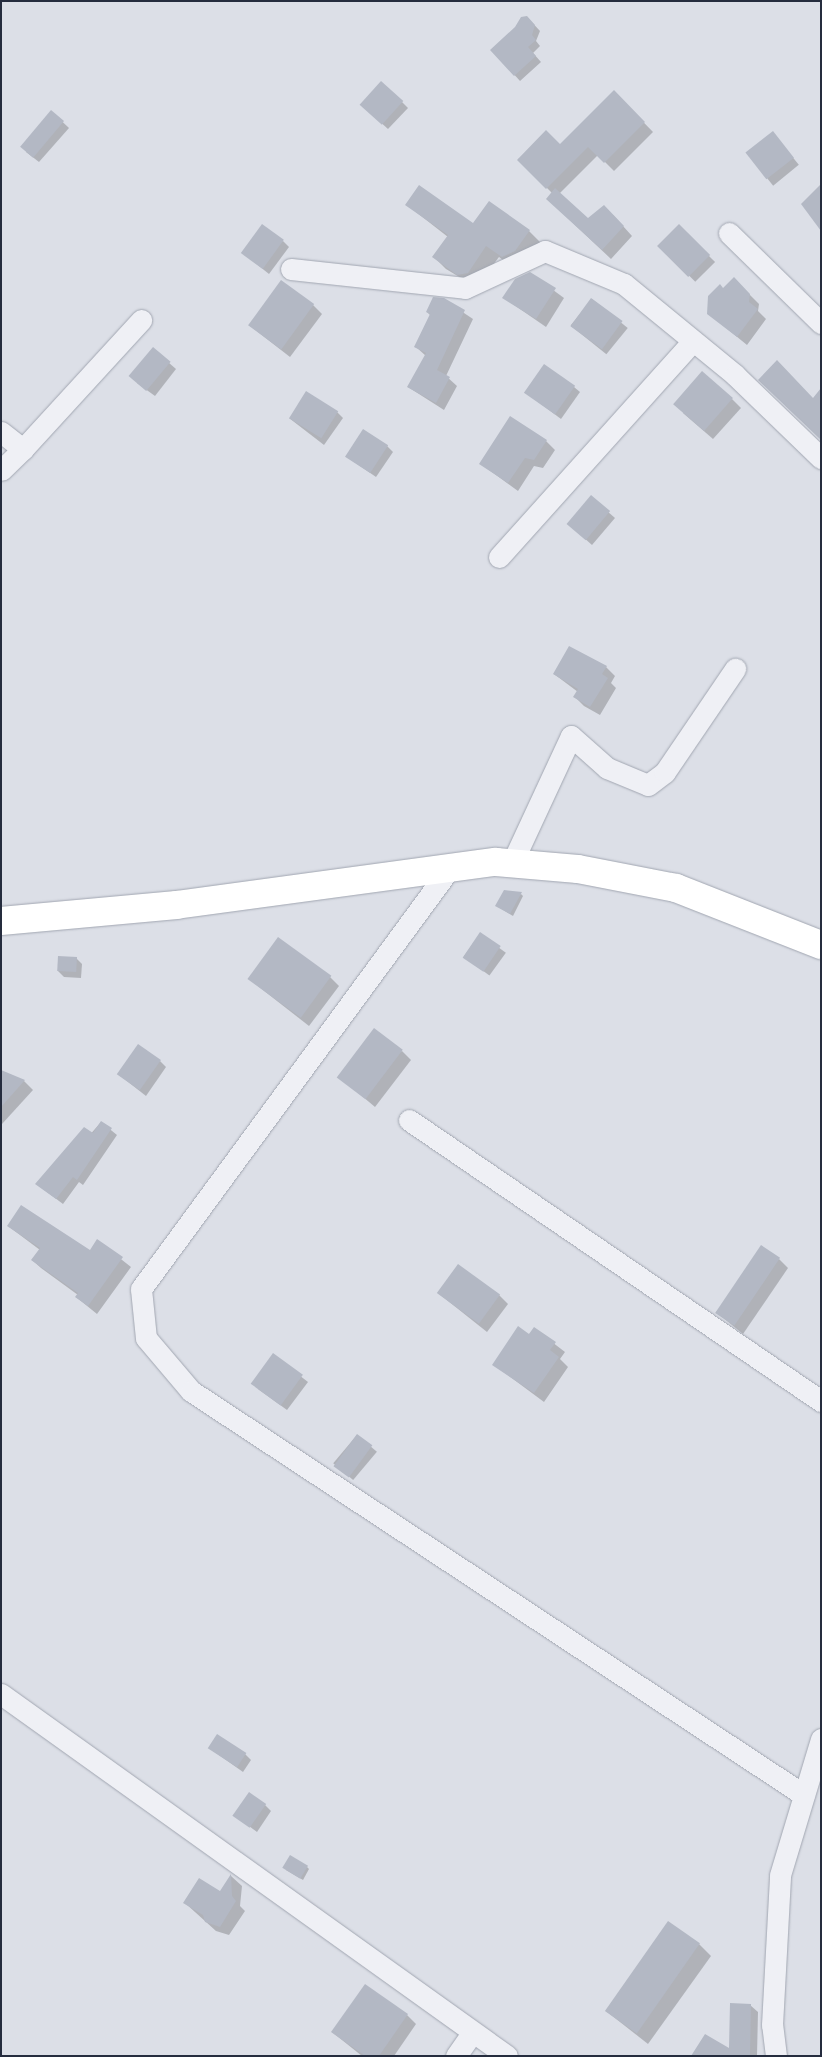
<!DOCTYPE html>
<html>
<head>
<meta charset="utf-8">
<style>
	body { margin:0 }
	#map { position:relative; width:822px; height:2057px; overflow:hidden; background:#dcdfe7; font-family:Roboto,sans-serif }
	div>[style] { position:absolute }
	.shadow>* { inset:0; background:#0003; transform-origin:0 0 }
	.building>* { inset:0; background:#b3b8c4; transform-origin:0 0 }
	.roads { filter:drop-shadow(0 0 1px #a1a6b1) drop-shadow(0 0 1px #a1a6b1) }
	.street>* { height:21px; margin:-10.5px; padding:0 10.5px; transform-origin:10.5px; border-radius:10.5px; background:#eff0f5 }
	.secondary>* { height:28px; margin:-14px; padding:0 14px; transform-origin:14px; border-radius:14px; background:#fff }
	span { translate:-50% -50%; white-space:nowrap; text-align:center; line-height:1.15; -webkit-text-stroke:4px #ebeef5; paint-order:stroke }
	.frame { position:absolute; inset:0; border:2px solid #252c3e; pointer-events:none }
</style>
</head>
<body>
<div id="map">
	<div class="shadow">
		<i style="clip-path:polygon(527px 17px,540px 31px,536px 41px,540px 46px,533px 53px,541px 62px,520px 81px,492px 50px)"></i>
		<i style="clip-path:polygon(614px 92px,653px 132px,614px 171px,598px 155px,559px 194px,588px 220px,613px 215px,632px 236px,611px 259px,557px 208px,552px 193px,518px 159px,560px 145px)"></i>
		<i style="clip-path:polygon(402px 102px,408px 108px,388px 129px,367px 110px)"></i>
		<i style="clip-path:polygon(51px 111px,69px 128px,39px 162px,26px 152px)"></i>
		<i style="left:773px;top:133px;width:41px;height:33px;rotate:51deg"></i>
		<i style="clip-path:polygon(407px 205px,473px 225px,529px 231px,541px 243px,515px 269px,499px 257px,476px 287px,446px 269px,434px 257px,448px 237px)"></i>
		<i style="left:679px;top:226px;width:51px;height:28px;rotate:45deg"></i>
		<i style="clip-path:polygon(283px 241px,289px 247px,269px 274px,243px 253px)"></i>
		<i style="clip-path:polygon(530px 273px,564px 298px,546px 327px,504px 298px)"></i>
		<i style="clip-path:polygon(734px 279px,759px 304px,758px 311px,766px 319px,747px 345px,709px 314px)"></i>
		<i style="clip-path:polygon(443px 299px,473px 319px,446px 376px,457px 386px,444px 410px,408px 387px,426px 356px,416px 347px,431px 316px,427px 312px)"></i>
		<i style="left:592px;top:299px;width:46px;height:34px;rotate:39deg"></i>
		<i style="clip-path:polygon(313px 305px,322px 314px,290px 357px,249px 325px)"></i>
		<i style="clip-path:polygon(153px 349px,176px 369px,155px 396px,137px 383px)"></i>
		<i style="clip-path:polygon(574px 387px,580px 392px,561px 419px,525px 392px)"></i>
		<i style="clip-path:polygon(732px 399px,741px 408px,713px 439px,683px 413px)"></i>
		<i style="clip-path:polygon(337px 412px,343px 418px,324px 445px,289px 418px)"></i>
		<i style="clip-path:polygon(546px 441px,555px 450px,543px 468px,534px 466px,518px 491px,481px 464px)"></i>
		<i style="clip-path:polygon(387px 446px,393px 452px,376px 477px,347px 457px)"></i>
		<i style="clip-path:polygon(591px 497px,615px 518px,592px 545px,574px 529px)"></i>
		<i style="clip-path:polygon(606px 667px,615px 676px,611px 683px,616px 688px,600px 715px,584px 706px,575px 697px,578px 692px,554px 674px)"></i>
		<i style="clip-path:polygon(521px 894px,523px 896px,513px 916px,497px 906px)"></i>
		<i style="left:480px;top:934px;width:32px;height:28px;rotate:36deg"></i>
		<i style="clip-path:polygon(76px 958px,82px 964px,81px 978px,64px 977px,58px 971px)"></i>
		<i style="clip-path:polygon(330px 977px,339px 986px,309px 1026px,249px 979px)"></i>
		<i style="clip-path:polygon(402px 1051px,411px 1060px,375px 1107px,338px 1076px)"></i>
		<i style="clip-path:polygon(160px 1061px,166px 1067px,146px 1096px,118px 1074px)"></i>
		<i style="clip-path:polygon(1px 1071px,24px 1081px,33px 1090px,2px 1124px)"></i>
		<i style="clip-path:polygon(101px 1122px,117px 1135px,83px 1185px,79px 1182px,63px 1204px,43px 1189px)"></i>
		<i style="clip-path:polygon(8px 1226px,90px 1252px,98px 1241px,131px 1267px,97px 1314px,76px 1297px,78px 1295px,41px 1268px,32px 1260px,40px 1250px)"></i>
		<i style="clip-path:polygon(779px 1259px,788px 1268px,743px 1334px,716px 1312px)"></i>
		<i style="clip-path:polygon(438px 1293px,499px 1295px,508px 1304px,487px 1332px)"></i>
		<i style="clip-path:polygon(535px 1329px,565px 1352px,560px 1359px,568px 1367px,544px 1402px,494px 1365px)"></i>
		<i style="clip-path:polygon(273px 1355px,308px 1382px,287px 1410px,258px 1389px)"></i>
		<i style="left:357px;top:1435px;width:26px;height:37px;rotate:40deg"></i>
		<i style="clip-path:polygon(209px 1748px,245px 1754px,251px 1760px,243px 1772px)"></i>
		<i style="clip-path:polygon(265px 1805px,271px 1811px,257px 1832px,234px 1815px)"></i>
		<i style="clip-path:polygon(307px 1867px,309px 1869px,303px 1880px,286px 1870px)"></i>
		<i style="clip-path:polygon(231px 1876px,242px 1886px,240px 1906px,245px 1911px,229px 1935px,216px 1931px,185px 1903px,221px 1893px)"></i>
		<i style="clip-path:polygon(699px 1944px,711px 1956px,648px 2044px,606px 2011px)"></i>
		<i style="clip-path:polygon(750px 2005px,758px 2012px,757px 2056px,693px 2056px,730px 2050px)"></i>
		<i style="clip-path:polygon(407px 2015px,416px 2024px,394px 2056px,362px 2056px,332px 2032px)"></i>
	</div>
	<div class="building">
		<i style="clip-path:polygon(527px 16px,535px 25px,532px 35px,536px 40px,528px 47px,536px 56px,514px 76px,490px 50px,515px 27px,521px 17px)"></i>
		<i style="left:381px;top:81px;width:30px;height:32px;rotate:42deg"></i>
		<i style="clip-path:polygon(614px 90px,645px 122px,604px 163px,588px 147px,546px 189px,517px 160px,546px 130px,560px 144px)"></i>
		<i style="left:51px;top:110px;width:17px;height:48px;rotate:40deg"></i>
		<i style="left:773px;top:131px;width:34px;height:35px;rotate:52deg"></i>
		<i style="clip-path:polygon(821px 184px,821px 231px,801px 204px)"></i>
		<i style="clip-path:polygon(419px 185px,473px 223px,489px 201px,530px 230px,515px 251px,502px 257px,486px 246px,468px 273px,457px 275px,432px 257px,448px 235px,405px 205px)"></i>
		<i style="clip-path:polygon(555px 188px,588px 218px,604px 205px,624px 226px,602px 250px,546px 199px)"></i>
		<i style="left:262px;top:224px;width:27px;height:36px;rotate:36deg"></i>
		<i style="left:679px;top:224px;width:44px;height:31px;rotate:45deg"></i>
		<i style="clip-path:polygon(530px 272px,556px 288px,536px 319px,502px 298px,515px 279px)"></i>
		<i style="clip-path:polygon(734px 277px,750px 294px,749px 302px,758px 309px,737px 337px,707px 314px,708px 296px,720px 284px,723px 288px)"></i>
		<i style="left:281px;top:280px;width:41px;height:56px;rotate:36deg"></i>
		<i style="clip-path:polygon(433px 297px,444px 298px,465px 310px,437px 370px,450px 377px,436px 403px,407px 387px,426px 353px,414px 347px,430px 314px,426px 312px)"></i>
		<i style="left:591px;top:298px;width:39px;height:35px;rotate:36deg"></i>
		<i style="left:153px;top:347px;width:23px;height:38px;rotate:40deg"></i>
		<i style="clip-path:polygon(777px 360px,813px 398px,821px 388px,821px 440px,758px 380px)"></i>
		<i style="left:544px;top:364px;width:38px;height:35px;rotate:35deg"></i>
		<i style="left:702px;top:371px;width:41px;height:44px;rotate:41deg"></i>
		<i style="left:306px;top:391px;width:38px;height:32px;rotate:32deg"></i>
		<i style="clip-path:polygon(510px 416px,547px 440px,534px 460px,525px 458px,508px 483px,479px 464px)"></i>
		<i style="left:363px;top:429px;width:30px;height:33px;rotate:33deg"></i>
		<i style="left:591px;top:495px;width:25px;height:38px;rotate:40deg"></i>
		<i style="clip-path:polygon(569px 646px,607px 666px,602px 674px,608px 678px,590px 707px,573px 697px,578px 689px,553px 674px)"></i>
		<i style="clip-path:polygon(504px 890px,522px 892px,510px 914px,495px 906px)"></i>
		<i style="left:480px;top:932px;width:25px;height:31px;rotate:34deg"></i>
		<i style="left:278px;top:937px;width:66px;height:52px;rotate:36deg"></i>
		<i style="left:58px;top:956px;width:19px;height:15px;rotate:3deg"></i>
		<i style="left:374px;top:1028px;width:36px;height:62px;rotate:37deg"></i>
		<i style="left:138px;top:1044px;width:28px;height:37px;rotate:35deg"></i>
		<i style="clip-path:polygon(1px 1070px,25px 1080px,1px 1107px)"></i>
		<i style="clip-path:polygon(101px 1121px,112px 1128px,77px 1180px,73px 1177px,56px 1199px,35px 1184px,84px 1127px,93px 1133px)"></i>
		<i style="clip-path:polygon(21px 1205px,90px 1250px,97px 1239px,123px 1257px,88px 1306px,75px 1297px,78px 1293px,31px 1260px,40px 1248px,7px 1226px)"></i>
		<i style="left:761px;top:1245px;width:23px;height:82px;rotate:34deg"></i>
		<i style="left:458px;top:1264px;width:52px;height:36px;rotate:36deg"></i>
		<i style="clip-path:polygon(518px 1326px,529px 1334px,534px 1327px,556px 1342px,550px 1350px,559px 1357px,534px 1393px,492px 1365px)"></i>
		<i style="left:273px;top:1353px;width:37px;height:38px;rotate:36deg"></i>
		<i style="left:357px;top:1434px;width:19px;height:40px;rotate:36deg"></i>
		<i style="left:217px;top:1734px;width:35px;height:17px;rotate:33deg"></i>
		<i style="left:249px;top:1792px;width:21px;height:29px;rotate:35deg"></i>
		<i style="left:290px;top:1855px;width:21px;height:15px;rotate:31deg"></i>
		<i style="clip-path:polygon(231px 1874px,232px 1896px,236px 1901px,220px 1927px,205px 1922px,203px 1915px,183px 1903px,199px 1878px,220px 1891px)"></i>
		<i style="left:668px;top:1921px;width:39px;height:110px;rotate:35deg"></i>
		<i style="clip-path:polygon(365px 1984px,408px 2014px,379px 2056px,365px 2056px,331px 2032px)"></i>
		<i style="clip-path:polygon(730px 2003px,751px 2004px,750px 2056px,691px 2056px,705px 2034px,729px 2048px)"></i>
	</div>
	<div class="roads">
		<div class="street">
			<i style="left:729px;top:233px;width:129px;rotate:44.4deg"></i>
			<i style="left:291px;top:269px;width:175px;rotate:6.2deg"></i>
			<i style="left:465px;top:288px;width:88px;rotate:-24.8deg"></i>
			<i style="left:545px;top:251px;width:86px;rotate:22.7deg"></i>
			<i style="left:624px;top:284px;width:144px;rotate:39.3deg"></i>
			<i style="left:735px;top:375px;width:120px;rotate:44deg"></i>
			<i style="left:1px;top:432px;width:28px;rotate:38deg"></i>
			<i style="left:23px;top:449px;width:30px;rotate:136deg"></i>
			<i style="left:23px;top:449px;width:175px;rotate:-47.5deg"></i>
			<i style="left:499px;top:557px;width:290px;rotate:-48.1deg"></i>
			<i style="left:512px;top:863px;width:140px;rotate:-65.1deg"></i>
			<i style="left:571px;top:736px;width:48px;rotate:41.6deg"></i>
			<i style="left:607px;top:768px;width:44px;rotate:22.5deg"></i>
			<i style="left:648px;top:785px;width:21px;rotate:-37deg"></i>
			<i style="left:665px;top:772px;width:125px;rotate:-55.8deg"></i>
			<i style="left:450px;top:868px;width:522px;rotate:126.28deg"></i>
			<i style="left:141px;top:1289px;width:49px;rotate:84.2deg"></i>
			<i style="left:146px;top:1338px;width:70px;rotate:49.7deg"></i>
			<i style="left:191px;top:1391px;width:734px;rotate:33.39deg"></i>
			<i style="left:409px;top:1120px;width:499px;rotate:34.3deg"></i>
			<i style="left:1px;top:1694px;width:622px;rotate:35.58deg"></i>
			<i style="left:456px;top:2056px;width:28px;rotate:-55deg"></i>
			<i style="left:776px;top:2056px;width:31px;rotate:-97deg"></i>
			<i style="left:772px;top:2025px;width:150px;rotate:-86.9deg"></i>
			<i style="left:780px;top:1875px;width:142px;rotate:-73.2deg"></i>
		</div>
		<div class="secondary">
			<i style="left:1px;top:921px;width:176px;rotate:-5.2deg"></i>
			<i style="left:176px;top:905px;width:323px;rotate:-7.7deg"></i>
			<i style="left:496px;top:862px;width:82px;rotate:4.9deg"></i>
			<i style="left:578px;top:869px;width:100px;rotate:11deg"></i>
			<i style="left:676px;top:888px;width:156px;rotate:21.5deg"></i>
		</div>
	</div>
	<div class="frame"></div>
</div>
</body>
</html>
